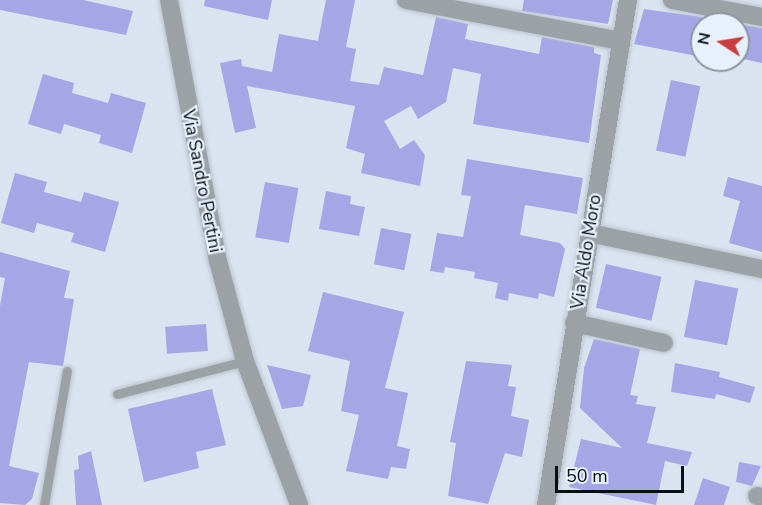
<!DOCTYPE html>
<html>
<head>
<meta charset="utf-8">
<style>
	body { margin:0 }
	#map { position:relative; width:762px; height:505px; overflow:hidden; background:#dae4f1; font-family:"Nunito Sans",sans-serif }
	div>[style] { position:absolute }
	.building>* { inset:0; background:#a4a6e6; transform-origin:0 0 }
	.roads { filter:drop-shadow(0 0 2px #b9c2cd) drop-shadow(0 0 2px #b9c2cd) }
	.lane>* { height:9px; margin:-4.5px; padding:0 4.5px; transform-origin:4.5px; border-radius:4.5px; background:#9ba1a5 }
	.street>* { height:18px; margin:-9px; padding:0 9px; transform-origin:9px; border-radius:9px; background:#9ba1a5 }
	span { translate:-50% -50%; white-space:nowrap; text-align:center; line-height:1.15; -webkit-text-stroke:4.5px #e7f1fe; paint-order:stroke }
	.street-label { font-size:18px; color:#0a0d11 }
	.north { position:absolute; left:690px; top:12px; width:60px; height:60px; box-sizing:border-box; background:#e7f1fe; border:2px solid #8f969f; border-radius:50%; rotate:282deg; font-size:16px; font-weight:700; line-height:24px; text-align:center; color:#0a0d11 }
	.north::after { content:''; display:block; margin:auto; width:21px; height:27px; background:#cb3c3d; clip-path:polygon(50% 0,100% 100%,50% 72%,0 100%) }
	.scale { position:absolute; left:555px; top:466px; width:129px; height:27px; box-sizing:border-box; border:3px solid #0a0d11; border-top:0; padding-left:8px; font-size:18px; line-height:21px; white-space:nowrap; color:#0a0d11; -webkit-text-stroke:4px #e7f1fe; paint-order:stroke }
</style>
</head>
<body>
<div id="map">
	<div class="building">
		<i style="clip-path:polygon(0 0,83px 0,133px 11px,126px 35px,0 10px)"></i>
		<i style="clip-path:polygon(205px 0,272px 0,268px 20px,204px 6px)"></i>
		<i style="clip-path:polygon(326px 0,355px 0,346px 47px,356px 49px,350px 81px,379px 85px,384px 67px,423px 75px,436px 17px,468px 24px,465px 39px,539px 54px,542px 37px,594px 47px,594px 53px,601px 55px,589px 143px,473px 124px,481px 74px,453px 68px,446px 102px,418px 119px,411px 106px,384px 121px,400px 149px,414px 140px,425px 155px,420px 186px,361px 173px,365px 154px,346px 148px,355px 106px,247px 86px,256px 128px,235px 133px,220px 63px,241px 59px,242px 66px,272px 72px,279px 34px,318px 41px)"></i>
		<i style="clip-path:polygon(524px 0,613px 0,608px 24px,522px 11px)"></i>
		<i style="clip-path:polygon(644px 9px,702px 17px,702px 57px,634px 44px)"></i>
		<i style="clip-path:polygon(744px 25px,762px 28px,762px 63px,738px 58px)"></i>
		<i style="clip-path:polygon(43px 74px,74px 83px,72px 93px,108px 103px,111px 93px,146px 103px,132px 153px,99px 143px,101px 135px,64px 124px,61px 134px,28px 124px)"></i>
		<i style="left:671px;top:80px;width:30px;height:72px;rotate:12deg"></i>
		<i style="clip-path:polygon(467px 159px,583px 178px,577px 214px,525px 205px,520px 235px,560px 243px,565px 249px,554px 297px,539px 293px,538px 299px,509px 293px,508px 301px,495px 298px,498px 283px,474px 278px,475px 272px,445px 267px,444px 273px,430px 271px,437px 233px,463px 237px,471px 196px,461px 195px)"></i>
		<i style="clip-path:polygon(15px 173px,47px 182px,44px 192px,81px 202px,84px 192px,119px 202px,105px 252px,71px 242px,74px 233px,37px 223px,34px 233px,1px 223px)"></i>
		<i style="clip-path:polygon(728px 177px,762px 186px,762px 252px,729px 243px,740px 201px,723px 196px)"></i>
		<i style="left:265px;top:182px;width:34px;height:56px;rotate:10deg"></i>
		<i style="clip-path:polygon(326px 191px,351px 196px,350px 204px,365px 207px,359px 236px,319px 229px)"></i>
		<i style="left:381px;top:228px;width:31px;height:37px;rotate:11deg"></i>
		<i style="clip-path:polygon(0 252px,70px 271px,64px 298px,74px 299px,63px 366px,29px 362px,9px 466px,39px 473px,32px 499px,25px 505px,0 503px,0 306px,5px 278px,0 277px)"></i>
		<i style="left:606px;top:264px;width:57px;height:45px;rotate:13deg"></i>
		<i style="left:695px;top:280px;width:44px;height:58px;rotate:11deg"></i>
		<i style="clip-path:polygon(323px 292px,404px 312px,385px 388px,408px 393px,397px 446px,410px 449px,406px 469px,391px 467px,388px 479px,346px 471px,359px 415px,341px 411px,350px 361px,308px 351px)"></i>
		<i style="left:206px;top:324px;width:27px;height:41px;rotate:86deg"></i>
		<i style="clip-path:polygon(594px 339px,640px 349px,630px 395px,638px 396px,636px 404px,656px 407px,647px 443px,692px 452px,687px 466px,665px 461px,656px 505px,569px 487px,581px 439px,622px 448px,580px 408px,584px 368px)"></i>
		<i style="clip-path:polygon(466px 361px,512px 365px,508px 386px,516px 387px,511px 416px,529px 420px,522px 457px,505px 453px,488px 504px,448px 496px,456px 443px,450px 442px)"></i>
		<i style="clip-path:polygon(675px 363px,720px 372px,719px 377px,755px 387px,750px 403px,716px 394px,715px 399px,671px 392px)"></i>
		<i style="clip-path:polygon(267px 365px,311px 375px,303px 406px,282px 409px)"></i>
		<i style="clip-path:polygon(212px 389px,226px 445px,196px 452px,199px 468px,144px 482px,128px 409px)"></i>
		<i style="clip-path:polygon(91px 451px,102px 505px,76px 505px,74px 470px,79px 469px,78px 456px)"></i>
		<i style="clip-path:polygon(739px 462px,761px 466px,752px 486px,736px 482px)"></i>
		<i style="clip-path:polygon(703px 478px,730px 487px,724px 505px,694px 505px)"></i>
	</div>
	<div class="roads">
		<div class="lane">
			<i style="left:117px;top:394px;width:132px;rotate:-14.5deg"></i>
			<i style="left:44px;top:505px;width:136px;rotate:-80.3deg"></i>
		</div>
		<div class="street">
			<i style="left:169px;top:0;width:266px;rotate:79.4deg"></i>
			<i style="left:218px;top:261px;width:104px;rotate:74.9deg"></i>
			<i style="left:245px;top:361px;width:154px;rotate:69.4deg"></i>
			<i style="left:406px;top:0;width:219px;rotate:10.8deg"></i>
			<i style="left:672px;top:0;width:92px;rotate:10.7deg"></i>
			<i style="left:589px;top:233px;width:177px;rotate:11.8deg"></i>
			<i style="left:574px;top:323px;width:92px;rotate:12.5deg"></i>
			<i style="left:757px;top:496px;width:5px;rotate:11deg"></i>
			<i style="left:546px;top:505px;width:512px;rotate:-80.78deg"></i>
		</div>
	</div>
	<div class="street-label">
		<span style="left:202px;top:181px;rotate:79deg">Via Sandro Pertini</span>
		<span style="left:586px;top:252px;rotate:-81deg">Via Aldo Moro</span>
	</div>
	<div class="north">N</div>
	<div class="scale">50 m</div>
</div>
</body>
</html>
